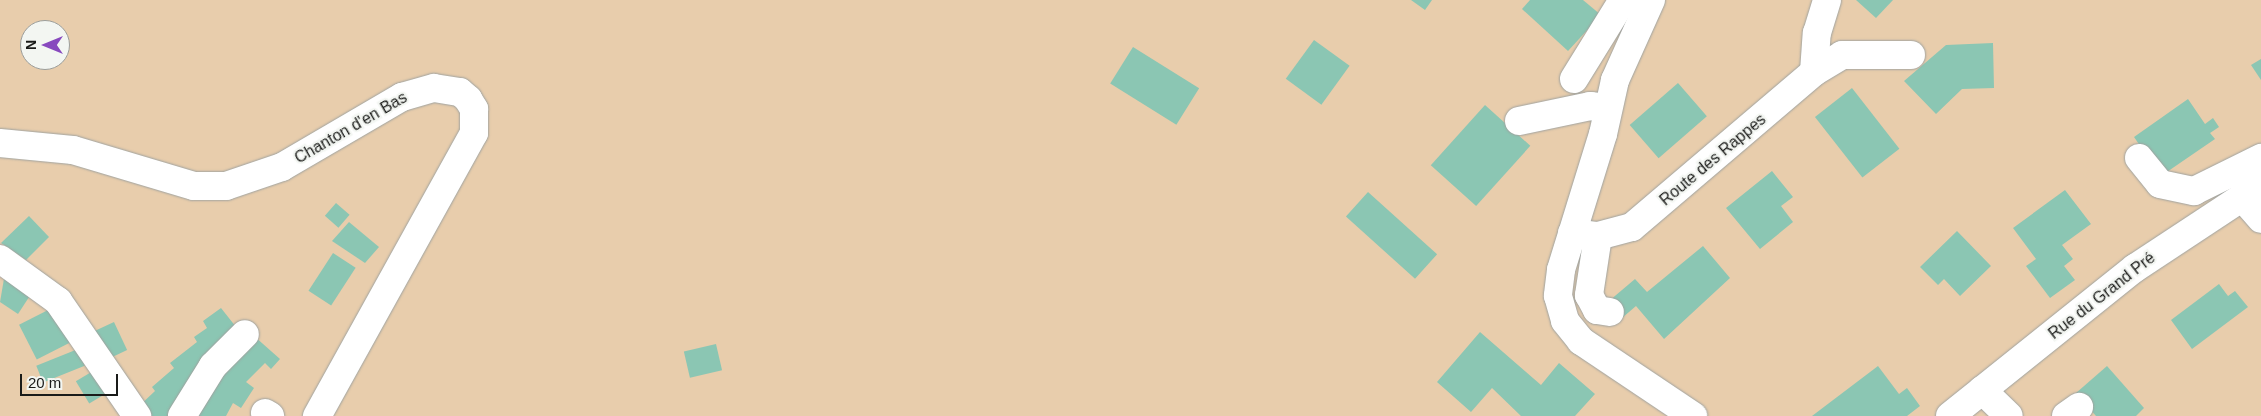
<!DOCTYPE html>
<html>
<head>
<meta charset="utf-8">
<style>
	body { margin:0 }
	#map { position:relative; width:2261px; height:416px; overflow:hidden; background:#f3f6f2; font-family:Arial,sans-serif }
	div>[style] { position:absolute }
	.green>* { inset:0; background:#e8cdac }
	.building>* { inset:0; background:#8bc6b3; transform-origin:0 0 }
	.roads { filter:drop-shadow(0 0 1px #9fa29f) drop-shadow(0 0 1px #9fa29f) }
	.minor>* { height:28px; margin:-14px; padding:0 14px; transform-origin:14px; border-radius:14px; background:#fff }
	span { translate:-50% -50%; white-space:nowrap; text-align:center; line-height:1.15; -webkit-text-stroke:4.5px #f3f6f2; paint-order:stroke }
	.street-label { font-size:16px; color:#1a1b19 }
	.north { position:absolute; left:20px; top:20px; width:50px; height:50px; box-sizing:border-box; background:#f3f6f2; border:1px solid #9c9e9b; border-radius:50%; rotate:270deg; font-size:14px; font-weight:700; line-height:20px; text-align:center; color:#1a1b19 }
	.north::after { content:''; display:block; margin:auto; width:18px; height:22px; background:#8849be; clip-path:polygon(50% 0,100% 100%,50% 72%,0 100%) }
	.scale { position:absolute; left:20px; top:374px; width:98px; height:22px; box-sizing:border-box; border:2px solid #1a1b19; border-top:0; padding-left:6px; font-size:15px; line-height:18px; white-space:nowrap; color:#1a1b19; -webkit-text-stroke:4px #f3f6f2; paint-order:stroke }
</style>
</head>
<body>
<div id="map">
	<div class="green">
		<i style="clip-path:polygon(evenodd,0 0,2261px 0,2261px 416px,0 416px,0 0,30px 30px,60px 30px,60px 60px,30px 60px,30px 30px)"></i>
	</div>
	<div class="building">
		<i style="clip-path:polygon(1411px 0,1432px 0,1425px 10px)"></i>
		<i style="clip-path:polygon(1530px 0,1583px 0,1601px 15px,1568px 51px,1522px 9px)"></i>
		<i style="clip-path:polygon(1856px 0,1893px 0,1876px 18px)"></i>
		<i style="left:1314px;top:40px;width:44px;height:48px;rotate:36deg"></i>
		<i style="clip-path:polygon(1993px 43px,1994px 88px,1962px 89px,1936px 114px,1904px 81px,1946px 45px)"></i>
		<i style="left:1133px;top:47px;width:78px;height:43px;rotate:32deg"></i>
		<i style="clip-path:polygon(2261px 59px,2261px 80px,2251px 65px)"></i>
		<i style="left:1678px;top:83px;width:44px;height:64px;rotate:49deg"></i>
		<i style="left:1852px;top:88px;width:77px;height:47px;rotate:52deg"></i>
		<i style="clip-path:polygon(2188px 99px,2205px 124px,2213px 118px,2219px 127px,2210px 133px,2215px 139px,2161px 176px,2134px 137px)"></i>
		<i style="left:1485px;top:105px;width:61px;height:81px;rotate:42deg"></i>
		<i style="clip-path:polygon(1772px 171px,1793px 197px,1781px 206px,1793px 222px,1760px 249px,1726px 208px)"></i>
		<i style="clip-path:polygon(2065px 190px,2091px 224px,2062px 245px,2073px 259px,2064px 266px,2075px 280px,2050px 298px,2026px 266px,2036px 259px,2013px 228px)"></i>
		<i style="left:1368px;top:192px;width:93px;height:33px;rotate:42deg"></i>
		<i style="left:336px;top:203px;width:18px;height:17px;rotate:41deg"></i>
		<i style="clip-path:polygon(29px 216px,49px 237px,26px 260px,1px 243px)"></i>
		<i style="clip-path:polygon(349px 222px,379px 247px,365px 263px,332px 241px)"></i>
		<i style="clip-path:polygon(1957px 231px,1991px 266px,1960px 296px,1944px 279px,1938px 285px,1920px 267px)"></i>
		<i style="clip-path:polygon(1703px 246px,1730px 278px,1664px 339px,1636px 306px,1622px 318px,1609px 301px,1635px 279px,1647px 292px)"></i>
		<i style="left:333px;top:253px;width:27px;height:45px;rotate:33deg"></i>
		<i style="clip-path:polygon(5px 273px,33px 291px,18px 314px,0 302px)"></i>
		<i style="clip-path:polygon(2219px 284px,2228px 296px,2235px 291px,2248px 307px,2192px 349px,2171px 320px)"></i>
		<i style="left:52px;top:308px;width:39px;height:37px;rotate:63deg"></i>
		<i style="clip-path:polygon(221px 308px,240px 332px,176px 416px,145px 416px,137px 408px,155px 391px,152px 387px,174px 368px,170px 363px,197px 342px,194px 337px,207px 328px,203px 321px)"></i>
		<i style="left:114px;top:322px;width:31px;height:25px;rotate:65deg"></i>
		<i style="clip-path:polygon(1480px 332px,1541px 385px,1559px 363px,1595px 394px,1575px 416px,1521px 416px,1492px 388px,1471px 412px,1437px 382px)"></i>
		<i style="clip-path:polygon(253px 335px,280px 359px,271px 369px,265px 363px,246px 382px,254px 388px,241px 408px,233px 403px,226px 416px,187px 416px)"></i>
		<i style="left:716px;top:344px;width:27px;height:33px;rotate:77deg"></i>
		<i style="left:78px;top:349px;width:18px;height:45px;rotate:68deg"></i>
		<i style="clip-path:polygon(1878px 366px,1899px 394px,1907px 388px,1920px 406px,1907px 416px,1812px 416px)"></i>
		<i style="clip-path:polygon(2107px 366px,2144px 408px,2136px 416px,2096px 416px,2076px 393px)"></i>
		<i style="left:93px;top:371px;width:26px;height:20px;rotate:59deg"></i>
	</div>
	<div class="roads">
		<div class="minor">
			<i style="left:1651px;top:0;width:88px;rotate:114.2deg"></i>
			<i style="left:1615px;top:80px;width:55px;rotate:102.5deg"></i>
			<i style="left:1603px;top:134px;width:142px;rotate:107.2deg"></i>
			<i style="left:1561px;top:270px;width:26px;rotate:97deg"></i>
			<i style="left:1558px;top:296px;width:26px;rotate:74deg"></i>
			<i style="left:1565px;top:321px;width:26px;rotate:51deg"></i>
			<i style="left:1581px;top:341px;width:135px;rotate:33.8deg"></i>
			<i style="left:1814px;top:72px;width:39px;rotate:-86deg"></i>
			<i style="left:1817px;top:33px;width:34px;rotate:-73deg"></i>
			<i style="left:1574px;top:79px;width:93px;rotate:-58.2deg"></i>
			<i style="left:1519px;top:121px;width:73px;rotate:-11.9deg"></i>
			<i style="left:1590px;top:106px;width:18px;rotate:6deg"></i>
			<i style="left:0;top:143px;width:73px;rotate:5.5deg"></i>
			<i style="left:73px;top:150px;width:126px;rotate:16.6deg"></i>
			<i style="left:194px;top:186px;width:32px"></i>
			<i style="left:226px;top:186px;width:59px;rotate:-18.7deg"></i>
			<i style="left:282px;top:167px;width:139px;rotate:-30.3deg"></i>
			<i style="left:402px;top:97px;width:33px;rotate:-16deg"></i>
			<i style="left:434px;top:88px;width:26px;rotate:9deg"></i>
			<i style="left:460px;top:92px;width:11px;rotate:41deg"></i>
			<i style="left:468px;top:99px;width:12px;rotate:59deg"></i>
			<i style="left:474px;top:109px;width:24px;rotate:90deg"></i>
			<i style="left:474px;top:133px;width:324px;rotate:119deg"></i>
			<i style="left:2139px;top:158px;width:33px;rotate:51deg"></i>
			<i style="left:2160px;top:184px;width:35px;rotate:12deg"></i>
			<i style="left:2194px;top:191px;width:75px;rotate:-26.2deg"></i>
			<i style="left:2242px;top:197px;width:29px;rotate:49deg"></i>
			<i style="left:1572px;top:233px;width:26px;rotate:7deg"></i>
			<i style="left:1598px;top:236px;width:35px;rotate:-15deg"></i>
			<i style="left:1632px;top:227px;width:239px;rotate:-40.4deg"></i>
			<i style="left:1814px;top:72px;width:33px;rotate:-31deg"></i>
			<i style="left:1842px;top:55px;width:69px"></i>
			<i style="left:1598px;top:236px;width:60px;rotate:98.7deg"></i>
			<i style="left:1589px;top:295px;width:17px;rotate:62deg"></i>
			<i style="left:1597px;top:310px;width:13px;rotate:9deg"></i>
			<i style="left:0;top:259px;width:72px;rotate:35.9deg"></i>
			<i style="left:58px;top:301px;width:140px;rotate:55.5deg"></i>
			<i style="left:1982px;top:390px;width:37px;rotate:44deg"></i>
			<i style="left:265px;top:413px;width:6px;rotate:31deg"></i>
			<i style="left:182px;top:416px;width:59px;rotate:-58.2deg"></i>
			<i style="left:213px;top:366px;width:45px;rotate:-45deg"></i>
			<i style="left:1950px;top:416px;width:237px;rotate:-38.7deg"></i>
			<i style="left:2135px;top:268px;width:151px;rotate:-33.4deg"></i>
			<i style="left:2066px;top:416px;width:16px;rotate:-35deg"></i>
		</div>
	</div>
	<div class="street-label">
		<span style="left:351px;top:128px;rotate:-30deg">Chanton d'en Bas</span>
		<span style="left:1713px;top:160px;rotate:-40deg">Route des Rappes</span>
		<span style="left:2102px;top:296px;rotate:-38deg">Rue du Grand Pré</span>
	</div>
	<div class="north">N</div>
	<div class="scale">20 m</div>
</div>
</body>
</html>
